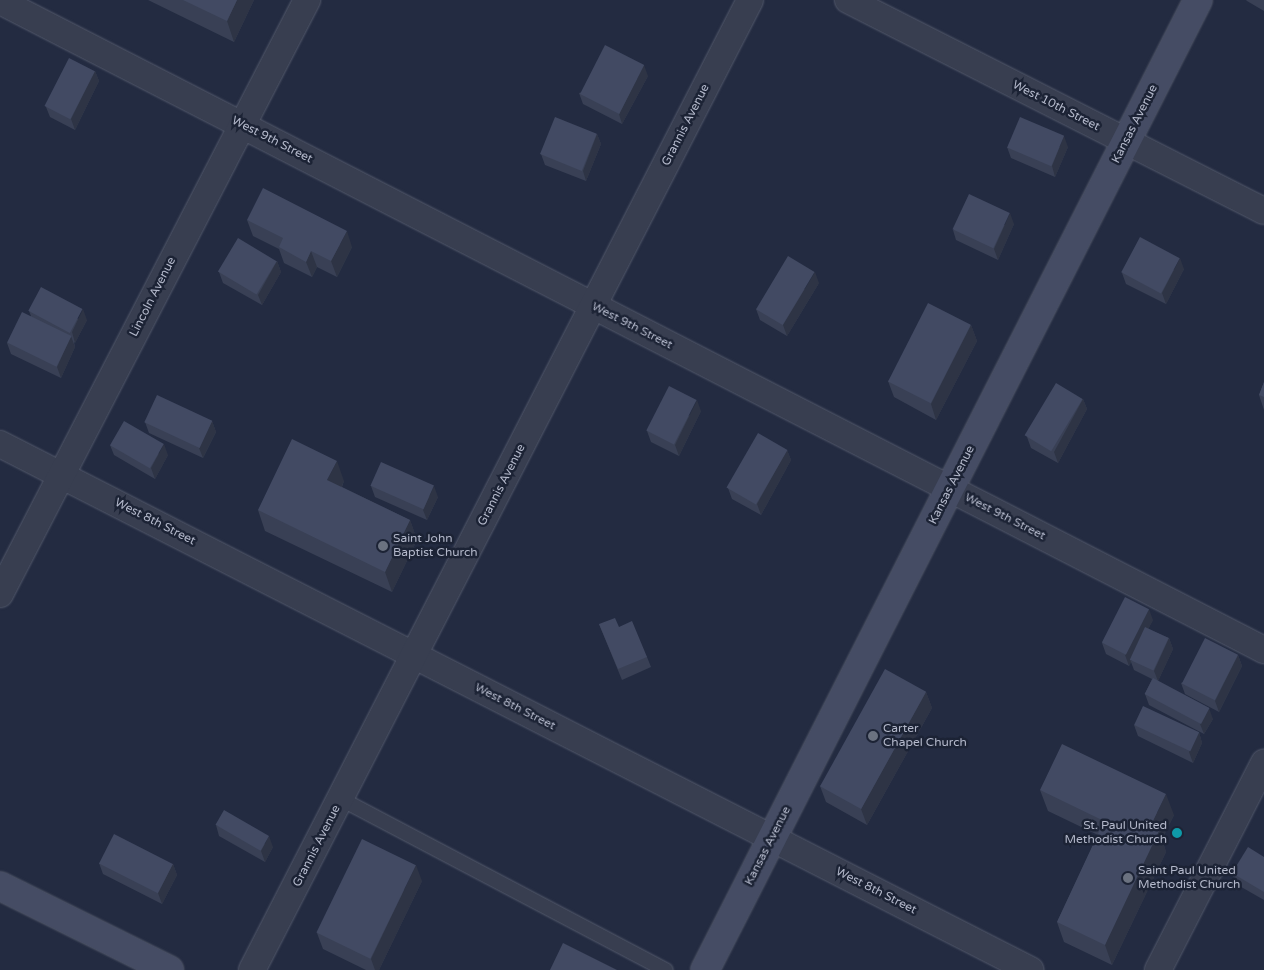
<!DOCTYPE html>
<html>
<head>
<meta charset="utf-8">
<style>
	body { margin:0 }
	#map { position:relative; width:1264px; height:970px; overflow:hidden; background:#232b41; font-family:"Varela Round",sans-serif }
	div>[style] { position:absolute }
	.roads { filter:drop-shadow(0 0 1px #53596b) drop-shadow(0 0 1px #53596b) }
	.lane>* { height:14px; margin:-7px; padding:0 7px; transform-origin:7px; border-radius:7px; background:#383e50 }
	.street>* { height:26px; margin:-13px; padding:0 13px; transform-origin:13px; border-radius:13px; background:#383e50 }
	.secondary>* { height:28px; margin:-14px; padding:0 14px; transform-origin:14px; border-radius:14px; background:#454c64 }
	.wall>* { inset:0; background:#394055 }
	.shaded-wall>* { inset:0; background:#2e3445 }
	.building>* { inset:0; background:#424a63; transform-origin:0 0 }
	.dots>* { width:14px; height:14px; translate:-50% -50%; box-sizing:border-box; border:2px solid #1c2335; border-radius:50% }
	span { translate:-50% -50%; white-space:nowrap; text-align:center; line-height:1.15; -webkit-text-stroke:5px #1c2335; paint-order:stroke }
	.street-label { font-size:12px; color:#b4b9cb }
	.poi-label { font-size:12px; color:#b4b9cb }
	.left { translate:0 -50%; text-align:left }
	.right { translate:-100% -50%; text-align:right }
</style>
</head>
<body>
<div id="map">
	<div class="roads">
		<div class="lane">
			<i style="left:341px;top:799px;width:367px;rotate:27.8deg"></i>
		</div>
		<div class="street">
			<i style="left:848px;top:0;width:466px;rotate:26.9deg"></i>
			<i style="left:0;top:1px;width:1421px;rotate:27.18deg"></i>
			<i style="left:0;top:444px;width:1157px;rotate:27.05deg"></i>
			<i style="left:0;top:594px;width:669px;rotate:-62.67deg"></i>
			<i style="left:252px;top:970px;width:1090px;rotate:-62.82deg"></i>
			<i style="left:1158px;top:970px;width:233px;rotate:-62.9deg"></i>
		</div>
		<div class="secondary">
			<i style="left:0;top:886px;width:189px;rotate:26.4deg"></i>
			<i style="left:705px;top:970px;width:1088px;rotate:-63.06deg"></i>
		</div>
	</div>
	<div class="wall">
		<i style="clip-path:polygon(148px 0,254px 0,234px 42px)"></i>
		<i style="clip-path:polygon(1246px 0,1264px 0,1264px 11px,1247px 1px)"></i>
		<i style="clip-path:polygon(95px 71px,99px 81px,75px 130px,50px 117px,46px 107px)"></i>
		<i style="clip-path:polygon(648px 76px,622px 124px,583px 104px,579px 93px)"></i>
		<i style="clip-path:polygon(597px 134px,601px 144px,586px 181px,545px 165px,541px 154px)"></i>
		<i style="clip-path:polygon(1007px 147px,1068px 147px,1055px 177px,1011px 158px)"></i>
		<i style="clip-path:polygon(247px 220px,352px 247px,337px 277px,317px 267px,312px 277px,284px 263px,279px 249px,253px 236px)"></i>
		<i style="clip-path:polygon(1014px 224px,998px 260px,956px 240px,953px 230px)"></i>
		<i style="clip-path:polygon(277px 261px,281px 272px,262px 305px,223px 283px,219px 272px)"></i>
		<i style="clip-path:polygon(1184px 269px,1166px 304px,1126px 284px,1122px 273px)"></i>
		<i style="clip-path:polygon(819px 283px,787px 336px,760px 320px,756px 309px)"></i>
		<i style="clip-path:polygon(29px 311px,87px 320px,75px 343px,74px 342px,75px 347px,61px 378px,11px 354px,7px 343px,31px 316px)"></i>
		<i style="clip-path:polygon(971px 325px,977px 341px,936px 420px,894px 397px,888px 381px)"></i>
		<i style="clip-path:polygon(1264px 382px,1264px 410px,1259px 395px)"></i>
		<i style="clip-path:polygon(1083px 399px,1087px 409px,1058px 463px,1031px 448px,1027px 437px)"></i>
		<i style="clip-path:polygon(701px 411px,679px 456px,651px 442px,647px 431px)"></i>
		<i style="clip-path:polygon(212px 421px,216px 432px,203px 458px,149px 433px,145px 422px)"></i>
		<i style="clip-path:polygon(110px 445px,168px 455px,155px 479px,114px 455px)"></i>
		<i style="clip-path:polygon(787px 450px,791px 460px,761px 515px,732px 499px,728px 488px)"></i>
		<i style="clip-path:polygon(344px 481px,342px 487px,410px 520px,417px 540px,392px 592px,265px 531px,258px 510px)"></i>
		<i style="clip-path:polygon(371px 486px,438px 497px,427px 520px,375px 497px)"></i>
		<i style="clip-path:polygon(1153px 620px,1148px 629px,1169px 638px,1173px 649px,1158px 681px,1213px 719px,1204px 734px,1149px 705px,1145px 694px,1152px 679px,1134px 670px,1131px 662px,1129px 666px,1106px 654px,1102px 643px)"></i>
		<i style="clip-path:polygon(599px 624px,619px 627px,647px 657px,651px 667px,622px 680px)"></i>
		<i style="clip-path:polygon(1238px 655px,1242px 666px,1219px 712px,1185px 694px,1181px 683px)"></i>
		<i style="clip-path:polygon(926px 692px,932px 708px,867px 825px,826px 802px,820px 786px)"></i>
		<i style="clip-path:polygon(1134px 725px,1199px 732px,1202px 743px,1193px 763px,1138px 736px)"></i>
		<i style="clip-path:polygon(1040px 790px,1174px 815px,1162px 839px,1166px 852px,1112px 965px,1064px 942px,1057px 922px,1098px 835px,1048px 811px)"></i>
		<i style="clip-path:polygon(216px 825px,273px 847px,265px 862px,219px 836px)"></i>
		<i style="clip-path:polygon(1264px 857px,1264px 900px,1236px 884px,1232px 873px)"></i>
		<i style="clip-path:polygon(99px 863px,173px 864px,177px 875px,162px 904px,103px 874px)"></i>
		<i style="clip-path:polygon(422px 881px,379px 970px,366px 970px,323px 949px,317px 933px)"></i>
	</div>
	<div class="shaded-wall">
		<i style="clip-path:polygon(237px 0,254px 0,234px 42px,227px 21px)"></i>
		<i style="clip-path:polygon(644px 65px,648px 76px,622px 124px,619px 114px)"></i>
		<i style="clip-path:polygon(95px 71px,99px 81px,75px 130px,71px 119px)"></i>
		<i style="clip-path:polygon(597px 134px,601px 144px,586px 181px,583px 171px)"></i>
		<i style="clip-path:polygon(1064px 136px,1068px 147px,1055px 177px,1052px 166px)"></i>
		<i style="clip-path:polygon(1010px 213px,1014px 224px,998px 260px,994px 249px)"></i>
		<i style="clip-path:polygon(347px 231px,352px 247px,337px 277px,331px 261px)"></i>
		<i style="clip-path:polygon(311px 251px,317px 267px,312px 277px,306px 262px)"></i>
		<i style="clip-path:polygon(1180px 258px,1184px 269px,1166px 304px,1162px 293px)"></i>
		<i style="clip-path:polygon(277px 261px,281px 272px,262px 305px,258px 295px)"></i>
		<i style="clip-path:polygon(815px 272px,819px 283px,787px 336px,783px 325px)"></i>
		<i style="clip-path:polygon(83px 309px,87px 320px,75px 343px,72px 332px)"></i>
		<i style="clip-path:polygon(971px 325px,977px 341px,936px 420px,931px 404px)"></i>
		<i style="clip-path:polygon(71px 336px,75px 347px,61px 378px,57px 367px)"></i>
		<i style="clip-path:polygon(1083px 399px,1087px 409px,1058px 463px,1054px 452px)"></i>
		<i style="clip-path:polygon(697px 400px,701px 411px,679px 456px,675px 445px)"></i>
		<i style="clip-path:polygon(212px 421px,216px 432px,203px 458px,199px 448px)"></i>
		<i style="clip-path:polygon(164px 444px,168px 455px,155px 479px,151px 468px)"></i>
		<i style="clip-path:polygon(787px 450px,791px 460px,761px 515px,757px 504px)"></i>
		<i style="clip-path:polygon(337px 461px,344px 481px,335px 501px,327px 480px)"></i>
		<i style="clip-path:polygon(434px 486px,438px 497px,427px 520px,423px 510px)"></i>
		<i style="clip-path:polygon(410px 520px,417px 540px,392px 592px,385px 572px)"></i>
		<i style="clip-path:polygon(1149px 609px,1153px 620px,1132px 661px,1130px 660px,1131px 662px,1129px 666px,1125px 655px)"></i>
		<i style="clip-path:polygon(1169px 638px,1173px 649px,1158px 681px,1154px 671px)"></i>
		<i style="clip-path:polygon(1238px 655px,1242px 666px,1219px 712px,1215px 701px)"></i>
		<i style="clip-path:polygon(926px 692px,932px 708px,867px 825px,861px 809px)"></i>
		<i style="clip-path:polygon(1209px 708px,1213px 719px,1204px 734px,1200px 724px)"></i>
		<i style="clip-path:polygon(1199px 732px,1202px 743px,1193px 763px,1189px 752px)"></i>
		<i style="clip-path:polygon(1166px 794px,1174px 815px,1162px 839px,1166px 852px,1112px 965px,1105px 945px,1150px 827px)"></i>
		<i style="clip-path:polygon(269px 836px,273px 847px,265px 862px,261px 851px)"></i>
		<i style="clip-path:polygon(173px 864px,177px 875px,162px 904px,158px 893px)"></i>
		<i style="clip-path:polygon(416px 865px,422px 881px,379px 970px,375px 970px,371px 959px)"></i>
	</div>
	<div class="building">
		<i style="clip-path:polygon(183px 0,237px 0,227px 21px)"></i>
		<i style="left:605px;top:45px;width:44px;height:55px;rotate:27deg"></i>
		<i style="left:69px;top:58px;width:29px;height:54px;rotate:27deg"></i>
		<i style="left:555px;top:117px;width:45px;height:40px;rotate:22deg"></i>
		<i style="left:1020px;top:117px;width:48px;height:33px;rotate:23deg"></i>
		<i style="clip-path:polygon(263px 188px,347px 231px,331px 261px,311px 251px,306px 262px,279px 247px,283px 238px,247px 220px)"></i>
		<i style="left:969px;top:194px;width:45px;height:39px;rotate:25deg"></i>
		<i style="left:1140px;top:237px;width:45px;height:40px;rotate:28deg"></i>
		<i style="left:238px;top:238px;width:45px;height:39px;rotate:31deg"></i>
		<i style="left:788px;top:256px;width:31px;height:62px;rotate:31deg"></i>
		<i style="left:41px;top:287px;width:47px;height:27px;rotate:28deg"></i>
		<i style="left:928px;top:303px;width:48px;height:88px;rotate:27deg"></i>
		<i style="left:22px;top:312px;width:55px;height:34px;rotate:26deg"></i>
		<i style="clip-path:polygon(1264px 382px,1264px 397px,1259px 395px)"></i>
		<i style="left:1056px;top:383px;width:31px;height:61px;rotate:31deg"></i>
		<i style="left:669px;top:386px;width:31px;height:50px;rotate:27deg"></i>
		<i style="left:157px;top:395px;width:61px;height:30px;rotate:25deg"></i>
		<i style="left:124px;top:421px;width:46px;height:28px;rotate:30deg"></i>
		<i style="left:758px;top:433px;width:34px;height:63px;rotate:30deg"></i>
		<i style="clip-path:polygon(292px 439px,337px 461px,327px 480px,410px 520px,385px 572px,258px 510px)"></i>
		<i style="left:381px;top:462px;width:58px;height:26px;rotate:24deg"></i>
		<i style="left:1125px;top:597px;width:27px;height:51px;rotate:27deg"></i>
		<i style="clip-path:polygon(615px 618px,619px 627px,632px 621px,647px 657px,618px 669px,599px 624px)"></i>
		<i style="left:1145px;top:627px;width:26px;height:36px;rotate:25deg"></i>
		<i style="left:1205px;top:638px;width:37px;height:51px;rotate:27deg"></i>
		<i style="left:885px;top:669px;width:47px;height:134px;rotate:29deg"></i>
		<i style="left:1153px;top:678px;width:64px;height:18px;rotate:28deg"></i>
		<i style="left:1143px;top:706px;width:62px;height:21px;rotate:25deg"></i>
		<i style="clip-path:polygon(1062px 744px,1166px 794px,1150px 827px,1159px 831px,1105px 945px,1057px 922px,1104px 821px,1040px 790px)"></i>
		<i style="left:224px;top:810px;width:52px;height:17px;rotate:30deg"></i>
		<i style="left:114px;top:834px;width:66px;height:33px;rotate:27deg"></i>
		<i style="left:362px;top:839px;width:60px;height:104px;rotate:26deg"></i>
		<i style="clip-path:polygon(1248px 847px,1264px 857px,1264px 892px,1232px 873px)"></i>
		<i style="clip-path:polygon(563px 943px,617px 970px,550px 970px)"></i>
	</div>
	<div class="dots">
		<i style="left:383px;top:546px;background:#6b7280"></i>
		<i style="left:873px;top:736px;background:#6b7280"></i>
		<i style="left:1177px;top:833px;background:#0f9aa8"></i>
		<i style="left:1128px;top:878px;background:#6b7280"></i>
	</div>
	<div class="street-label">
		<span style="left:1056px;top:106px;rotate:27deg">West 10th Street</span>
		<span style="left:1135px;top:124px;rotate:-63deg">Kansas Avenue</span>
		<span style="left:686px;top:125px;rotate:-63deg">Grannis Avenue</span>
		<span style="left:272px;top:140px;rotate:27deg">West 9th Street</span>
		<span style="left:153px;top:297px;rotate:-63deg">Lincoln Avenue</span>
		<span style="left:632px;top:326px;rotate:27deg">West 9th Street</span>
		<span style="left:502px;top:485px;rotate:-63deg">Grannis Avenue</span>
		<span style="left:952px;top:485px;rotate:-63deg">Kansas Avenue</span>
		<span style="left:1005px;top:517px;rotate:27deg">West 9th Street</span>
		<span style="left:155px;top:522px;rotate:27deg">West 8th Street</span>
		<span style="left:515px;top:707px;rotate:27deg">West 8th Street</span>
		<span style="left:317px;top:846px;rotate:-63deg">Grannis Avenue</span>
		<span style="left:768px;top:846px;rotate:-63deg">Kansas Avenue</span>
		<span style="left:876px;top:891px;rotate:27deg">West 8th Street</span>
	</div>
	<div class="poi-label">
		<span class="left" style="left:393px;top:546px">Saint John<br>Baptist Church</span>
		<span class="left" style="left:883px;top:736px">Carter<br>Chapel Church</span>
		<span class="right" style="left:1167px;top:833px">St. Paul United<br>Methodist Church</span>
		<span class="left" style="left:1138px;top:878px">Saint Paul United<br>Methodist Church</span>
	</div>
</div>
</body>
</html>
